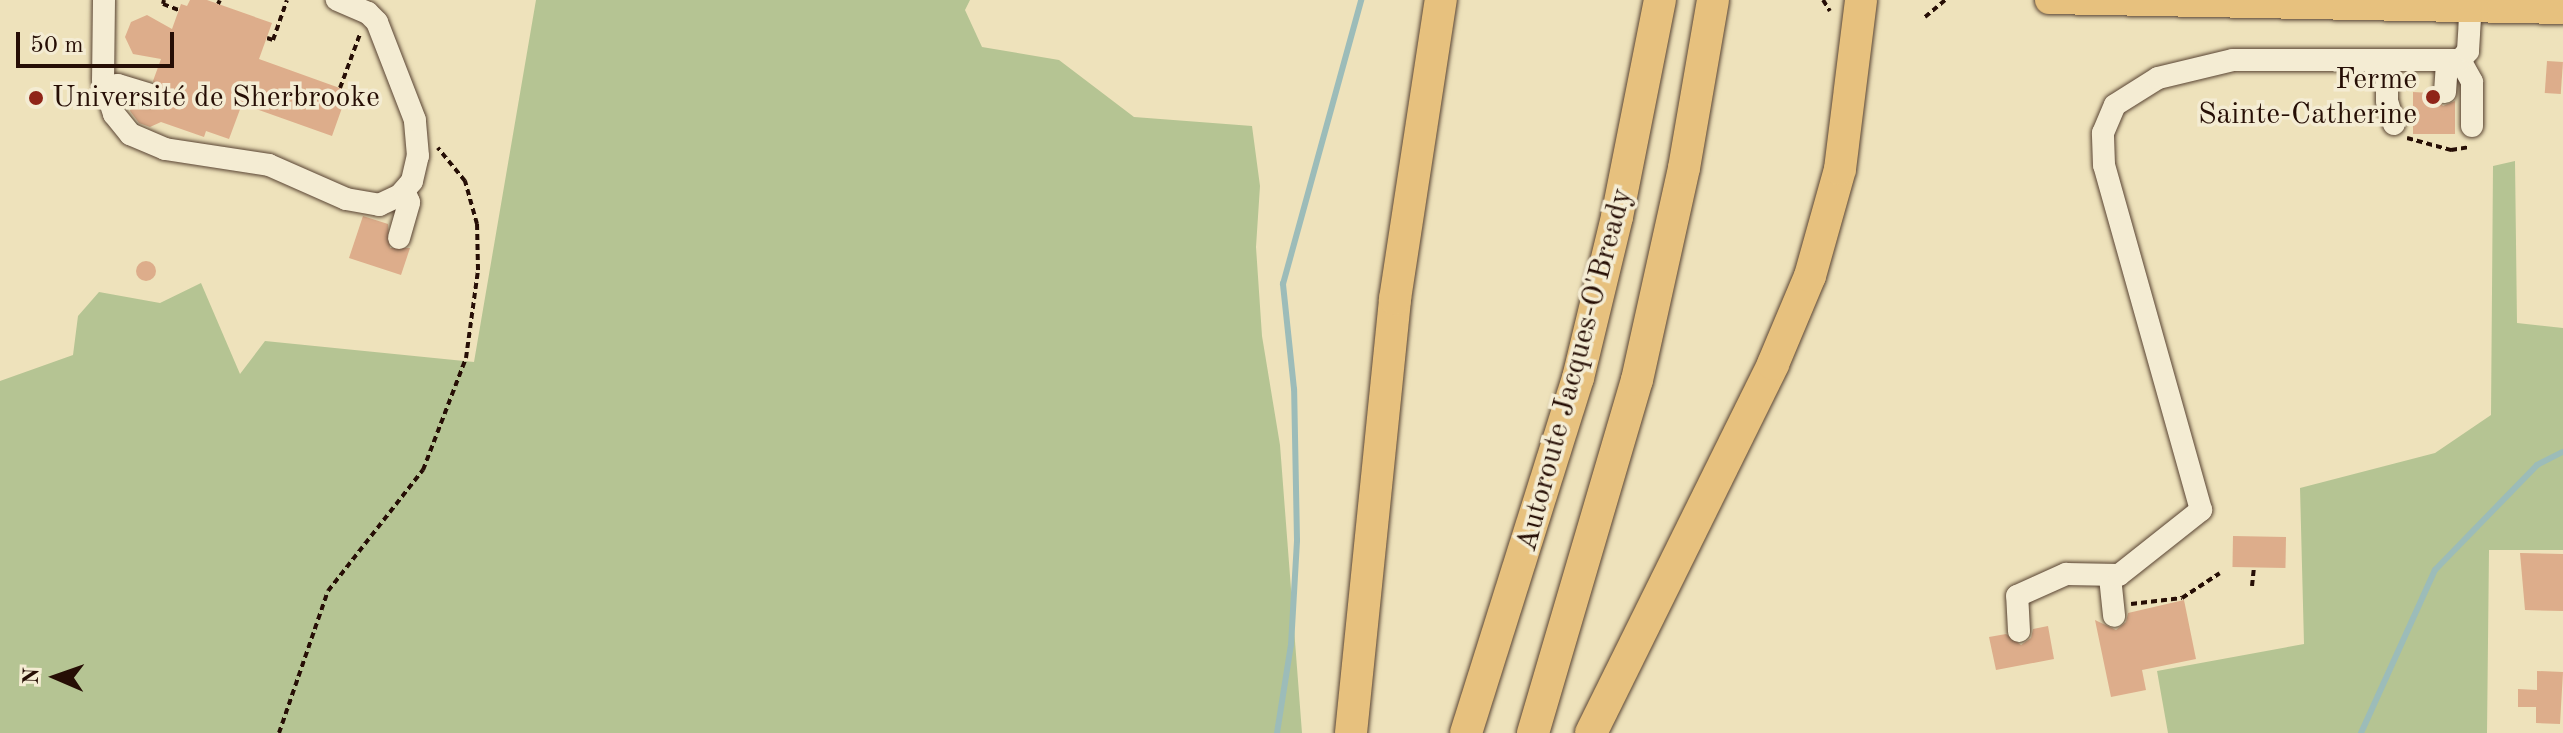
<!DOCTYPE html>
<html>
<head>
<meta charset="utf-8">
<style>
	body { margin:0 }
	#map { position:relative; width:2563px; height:733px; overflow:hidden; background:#eee2bb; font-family:"Old Standard TT",serif }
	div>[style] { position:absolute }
	.green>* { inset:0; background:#b5c493 }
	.stream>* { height:6px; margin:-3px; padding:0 3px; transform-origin:3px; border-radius:3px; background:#9cbcb9 }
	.building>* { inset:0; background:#ddad8b; transform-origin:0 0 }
	.round { border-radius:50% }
	.path>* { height:4px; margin-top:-2px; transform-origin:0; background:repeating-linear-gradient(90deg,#260e05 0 6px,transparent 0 10px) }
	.roads { filter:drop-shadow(0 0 2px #584332) drop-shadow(0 0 2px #584332) }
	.minor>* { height:22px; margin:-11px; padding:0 11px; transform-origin:11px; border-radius:11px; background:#f4ecd3 }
	.major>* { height:28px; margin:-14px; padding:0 14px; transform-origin:14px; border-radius:14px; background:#e7c17e }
	.highway>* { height:32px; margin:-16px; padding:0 16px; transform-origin:16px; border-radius:16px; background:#e7c17e }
	.dots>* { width:22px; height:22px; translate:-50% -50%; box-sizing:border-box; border:4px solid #f4ecd3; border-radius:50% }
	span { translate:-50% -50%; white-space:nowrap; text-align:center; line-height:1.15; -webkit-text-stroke:7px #f4ecd3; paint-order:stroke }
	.poi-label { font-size:30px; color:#260e05 }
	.right { translate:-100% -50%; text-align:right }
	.left { translate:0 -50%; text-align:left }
	.street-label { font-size:30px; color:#260e05 }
	.north { position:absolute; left:16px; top:637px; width:80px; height:80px; -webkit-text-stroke:6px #f4ecd3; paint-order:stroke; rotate:272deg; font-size:22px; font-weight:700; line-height:32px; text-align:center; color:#260e05 }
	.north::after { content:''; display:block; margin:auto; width:28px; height:36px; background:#260e05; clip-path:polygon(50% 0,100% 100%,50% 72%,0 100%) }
	.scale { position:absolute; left:16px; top:32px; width:158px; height:36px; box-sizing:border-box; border:4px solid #260e05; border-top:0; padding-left:10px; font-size:24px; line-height:28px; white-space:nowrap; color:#260e05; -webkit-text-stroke:6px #f4ecd3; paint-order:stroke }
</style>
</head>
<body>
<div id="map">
	<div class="green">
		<i style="clip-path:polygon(536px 0,970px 0,965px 10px,982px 47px,1059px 60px,1134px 117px,1252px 126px,1260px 186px,1256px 247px,1262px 336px,1280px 445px,1302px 733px,0 733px,0 381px,73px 355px,78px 316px,99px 292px,160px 303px,201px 283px,240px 374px,265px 341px,474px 362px)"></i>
		<i style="clip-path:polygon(2515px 161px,2517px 323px,2563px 328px,2563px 550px,2489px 550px,2487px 733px,2168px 733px,2157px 671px,2304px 644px,2300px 488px,2435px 453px,2491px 415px,2493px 166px)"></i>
	</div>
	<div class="stream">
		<i style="left:1277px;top:733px;width:89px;rotate:-81deg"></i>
		<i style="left:1291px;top:645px;width:105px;rotate:-86.7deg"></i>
		<i style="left:1297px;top:540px;width:151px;rotate:-91.1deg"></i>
		<i style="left:1294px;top:389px;width:106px;rotate:-96deg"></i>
		<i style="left:1283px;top:284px;width:295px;rotate:-74.6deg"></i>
		<i style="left:2361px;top:733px;width:179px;rotate:-65.6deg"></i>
		<i style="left:2435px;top:570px;width:146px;rotate:-45.8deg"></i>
		<i style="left:2537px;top:465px;width:29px;rotate:-27deg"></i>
	</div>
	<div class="building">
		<i style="clip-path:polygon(190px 0,207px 0,272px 23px,259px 59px,348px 91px,332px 136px,242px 104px,229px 139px,206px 131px,204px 137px,161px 122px,150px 127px,139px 123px,130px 111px,132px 104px,150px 108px,161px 99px,153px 81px,161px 59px,133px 54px,125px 37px,131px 22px,147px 15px,172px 29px,181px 4px,187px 6px)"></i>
		<i style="left:2547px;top:61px;width:16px;height:32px;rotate:4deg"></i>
		<i style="clip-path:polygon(2413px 92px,2431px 93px,2443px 106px,2455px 101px,2455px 134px,2413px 134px)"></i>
		<i style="clip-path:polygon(363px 216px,388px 224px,390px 248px,410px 248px,401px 275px,349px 258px)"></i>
		<i class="round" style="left:136px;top:261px;width:20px;height:20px"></i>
		<i style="left:2233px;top:536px;width:53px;height:31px;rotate:1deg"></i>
		<i style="clip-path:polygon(2520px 553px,2563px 554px,2563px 611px,2525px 610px)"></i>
		<i style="clip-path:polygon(2184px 600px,2196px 659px,2142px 670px,2146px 690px,2111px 697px,2095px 620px,2116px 630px,2126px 622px,2128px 613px)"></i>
		<i style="clip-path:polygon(2048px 626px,2054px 659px,1996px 670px,1989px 637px,2006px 634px,2021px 645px,2031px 638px,2033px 629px)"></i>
		<i style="clip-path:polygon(2537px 671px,2563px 672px,2560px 724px,2536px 723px,2536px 707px,2518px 707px,2518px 689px,2537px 690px)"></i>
	</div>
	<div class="path">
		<i style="left:164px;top:0;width:4px;rotate:104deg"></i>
		<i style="left:163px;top:4px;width:17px;rotate:21deg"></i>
		<i style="left:1823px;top:0;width:13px;rotate:58deg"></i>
		<i style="left:218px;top:4px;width:4px;rotate:-63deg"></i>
		<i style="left:1925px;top:17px;width:26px;rotate:-40deg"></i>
		<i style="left:267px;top:38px;width:6px;rotate:18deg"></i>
		<i style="left:273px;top:40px;width:42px;rotate:-70.7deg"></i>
		<i style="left:340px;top:88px;width:58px;rotate:-69.7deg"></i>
		<i style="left:2407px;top:138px;width:46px;rotate:15.3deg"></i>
		<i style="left:2451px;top:150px;width:20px;rotate:-9deg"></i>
		<i style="left:2252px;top:586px;width:19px;rotate:-84deg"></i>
		<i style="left:2131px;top:604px;width:51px;rotate:-6.7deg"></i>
		<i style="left:2182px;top:598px;width:45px;rotate:-33.3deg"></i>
		<i style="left:279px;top:733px;width:150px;rotate:-71deg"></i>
		<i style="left:328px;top:591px;width:154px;rotate:-51.9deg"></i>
		<i style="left:423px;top:470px;width:120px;rotate:-69deg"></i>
		<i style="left:466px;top:358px;width:89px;rotate:-82.2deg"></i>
		<i style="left:478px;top:270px;width:46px;rotate:-91.2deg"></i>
		<i style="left:477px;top:224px;width:45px;rotate:-105.6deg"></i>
		<i style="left:465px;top:181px;width:43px;rotate:-129.3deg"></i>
	</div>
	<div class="roads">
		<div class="minor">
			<i style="left:104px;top:0;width:80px;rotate:90.7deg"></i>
			<i style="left:103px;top:80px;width:36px;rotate:72deg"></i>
			<i style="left:114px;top:114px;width:26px;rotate:51deg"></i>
			<i style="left:130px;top:134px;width:38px;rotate:23deg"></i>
			<i style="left:165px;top:149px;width:105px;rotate:8.7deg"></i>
			<i style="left:269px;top:165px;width:84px;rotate:23.8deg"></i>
			<i style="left:346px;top:199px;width:34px;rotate:10deg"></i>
			<i style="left:379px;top:205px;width:23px;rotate:-25deg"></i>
			<i style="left:400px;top:195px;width:18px;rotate:-49deg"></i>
			<i style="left:412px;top:181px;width:26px;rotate:-77deg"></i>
			<i style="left:418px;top:156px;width:36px;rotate:-95deg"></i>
			<i style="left:415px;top:120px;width:105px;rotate:-111.2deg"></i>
			<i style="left:377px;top:22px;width:13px;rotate:-135deg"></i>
			<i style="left:368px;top:13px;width:34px;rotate:-157deg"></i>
			<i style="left:2387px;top:60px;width:41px;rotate:90deg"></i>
			<i style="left:2387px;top:101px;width:24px;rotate:73deg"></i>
			<i style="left:2460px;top:60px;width:25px;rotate:61deg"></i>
			<i style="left:2472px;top:82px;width:44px;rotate:90deg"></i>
			<i style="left:104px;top:88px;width:14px;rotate:-12deg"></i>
			<i style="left:118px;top:85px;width:31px;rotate:17deg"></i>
			<i style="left:2445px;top:92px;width:29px;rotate:-86deg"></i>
			<i style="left:399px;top:238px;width:37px;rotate:-74deg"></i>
			<i style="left:409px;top:202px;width:12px;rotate:-114deg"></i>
			<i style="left:2110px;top:577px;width:39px;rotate:84deg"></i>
			<i style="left:2019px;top:631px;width:35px;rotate:-93deg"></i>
			<i style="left:2017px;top:596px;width:54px;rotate:-24.2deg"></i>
			<i style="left:2066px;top:574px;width:53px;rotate:1.1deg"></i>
			<i style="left:2119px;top:575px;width:105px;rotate:-38.4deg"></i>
			<i style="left:2201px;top:510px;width:358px;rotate:-105.7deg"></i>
			<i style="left:2104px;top:165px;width:32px;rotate:-92deg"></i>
			<i style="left:2103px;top:133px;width:30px;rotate:-67deg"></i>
			<i style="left:2115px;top:105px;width:51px;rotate:-32.1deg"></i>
			<i style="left:2158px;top:78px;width:77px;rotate:-13.5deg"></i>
			<i style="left:2233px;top:60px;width:227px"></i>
			<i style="left:2460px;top:60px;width:12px;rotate:-48deg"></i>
			<i style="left:2468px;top:51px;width:51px;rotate:-86.6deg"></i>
		</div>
		<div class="major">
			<i style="left:2049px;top:0;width:514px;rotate:1.11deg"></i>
		</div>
		<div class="highway">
			<i style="left:1351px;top:733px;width:436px;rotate:-84.2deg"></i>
			<i style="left:1395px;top:299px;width:303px;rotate:-81.3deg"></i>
			<i style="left:1466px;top:733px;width:372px;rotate:-72.5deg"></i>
			<i style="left:1578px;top:378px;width:166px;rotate:-76.4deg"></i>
			<i style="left:1617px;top:217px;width:221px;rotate:-78.8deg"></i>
			<i style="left:1533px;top:733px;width:368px;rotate:-73.6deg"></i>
			<i style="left:1637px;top:380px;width:217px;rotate:-77.5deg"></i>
			<i style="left:1684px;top:168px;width:170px;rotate:-80.2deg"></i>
			<i style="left:1591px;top:733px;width:411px;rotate:-63.7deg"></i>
			<i style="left:1773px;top:364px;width:95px;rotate:-67.2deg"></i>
			<i style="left:1810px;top:276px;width:111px;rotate:-74.3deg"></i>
			<i style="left:1840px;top:169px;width:170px;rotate:-82.9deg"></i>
		</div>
	</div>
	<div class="dots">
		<i style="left:2433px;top:97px;background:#8f2418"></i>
		<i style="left:36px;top:98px;background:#8f2418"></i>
	</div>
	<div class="poi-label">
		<span class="right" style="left:2417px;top:97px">Ferme<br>Sainte-Catherine</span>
		<span class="left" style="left:52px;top:98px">Université de Sherbrooke</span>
	</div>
	<div class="street-label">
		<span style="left:1575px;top:370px;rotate:-75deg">Autoroute Jacques-O'Bready</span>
	</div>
	<div class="north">N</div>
	<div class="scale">50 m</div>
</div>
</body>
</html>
